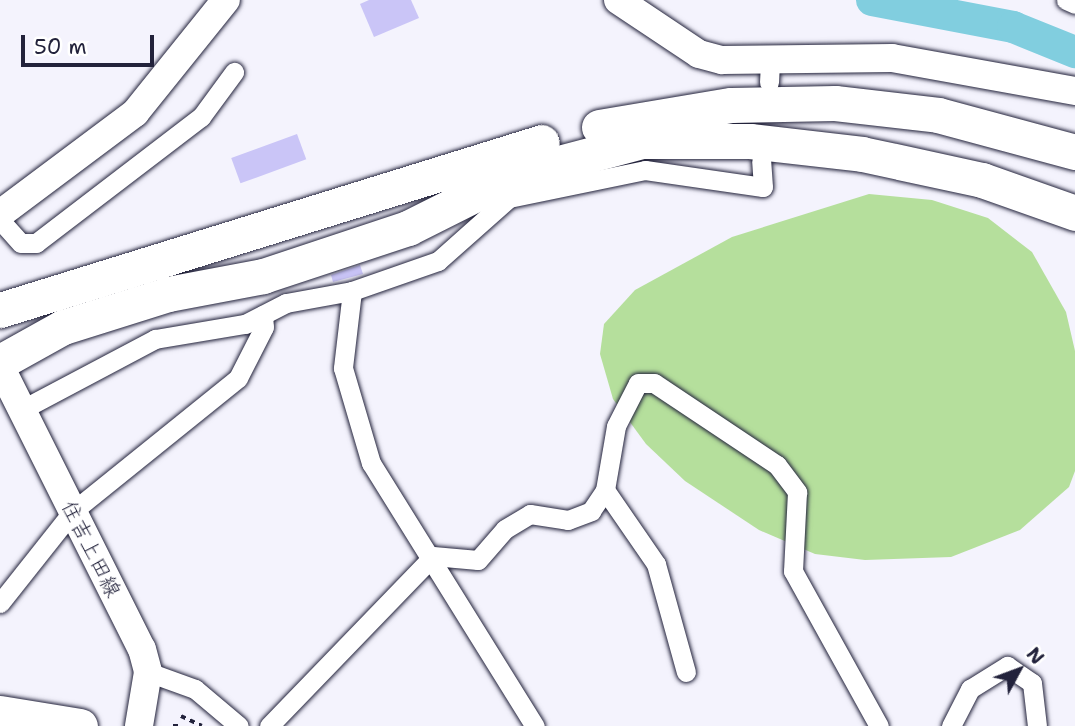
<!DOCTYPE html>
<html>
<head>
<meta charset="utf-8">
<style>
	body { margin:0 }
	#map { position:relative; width:1075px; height:726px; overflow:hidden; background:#f4f3fd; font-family:"Shantell Sans","Klee One",sans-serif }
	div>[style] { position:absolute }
	.green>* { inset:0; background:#b5df9c }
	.river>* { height:32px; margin:-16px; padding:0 16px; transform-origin:16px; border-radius:16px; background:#81cedf }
	.building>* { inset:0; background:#cac5f7; transform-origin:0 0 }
	.path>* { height:3.5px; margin-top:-1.75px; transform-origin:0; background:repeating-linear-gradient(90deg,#22223b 0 5px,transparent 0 10px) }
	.roads { filter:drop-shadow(0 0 2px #22223b) drop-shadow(0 0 2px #22223b) }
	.street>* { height:19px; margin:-9.5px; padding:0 9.5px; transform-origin:9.5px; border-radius:9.5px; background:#fff }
	.secondary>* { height:28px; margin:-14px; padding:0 14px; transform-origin:14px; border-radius:14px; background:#fff }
	.highway>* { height:35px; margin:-17.5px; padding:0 17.5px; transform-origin:17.5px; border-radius:17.5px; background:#fff }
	span { translate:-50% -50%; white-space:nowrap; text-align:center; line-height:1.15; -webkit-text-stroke:5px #fff; paint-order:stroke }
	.street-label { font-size:21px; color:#22223b }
	.north { position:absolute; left:984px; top:635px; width:70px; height:70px; -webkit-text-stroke:5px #fff; paint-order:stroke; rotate:49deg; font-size:19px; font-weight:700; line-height:28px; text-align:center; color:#22223b }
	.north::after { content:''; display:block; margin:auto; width:24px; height:32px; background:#22223b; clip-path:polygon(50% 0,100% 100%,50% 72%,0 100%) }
	.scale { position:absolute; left:21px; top:35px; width:133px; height:32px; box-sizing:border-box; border:4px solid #22223b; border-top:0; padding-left:9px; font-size:21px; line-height:24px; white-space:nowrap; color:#22223b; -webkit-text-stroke:5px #fff; paint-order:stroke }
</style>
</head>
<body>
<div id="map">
	<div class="green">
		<i style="clip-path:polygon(869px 194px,932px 200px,988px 218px,1032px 252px,1066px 312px,1075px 351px,1075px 471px,1069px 487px,1020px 530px,951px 557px,865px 560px,815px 554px,759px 530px,685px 481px,646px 444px,613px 399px,600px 354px,604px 324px,635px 290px,732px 237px)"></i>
	</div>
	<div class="river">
		<i style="left:872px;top:0;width:144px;rotate:10.8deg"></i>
		<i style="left:1013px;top:27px;width:67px;rotate:22deg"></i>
	</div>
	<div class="building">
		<i style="clip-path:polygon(369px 0,411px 0,419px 18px,374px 37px,360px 4px)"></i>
		<i style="left:297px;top:134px;width:27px;height:70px;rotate:70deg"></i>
		<i style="clip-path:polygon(360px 265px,363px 274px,333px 282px,331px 275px)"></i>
	</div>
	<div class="path">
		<i style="left:181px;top:716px;width:23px;rotate:25deg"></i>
		<i style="left:173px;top:726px;width:9px"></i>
	</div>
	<div class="roads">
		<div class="street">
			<i style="left:1066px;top:0;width:10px;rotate:24deg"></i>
			<i style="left:769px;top:82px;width:20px;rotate:-87deg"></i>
			<i style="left:0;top:220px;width:31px;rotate:48deg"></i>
			<i style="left:21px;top:243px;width:15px"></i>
			<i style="left:36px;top:243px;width:208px;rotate:-37.4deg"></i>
			<i style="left:201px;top:117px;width:56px;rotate:-53.7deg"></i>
			<i style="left:352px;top:291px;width:78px;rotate:96.7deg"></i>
			<i style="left:343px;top:368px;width:99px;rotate:73.6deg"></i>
			<i style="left:371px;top:463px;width:310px;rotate:58.1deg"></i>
			<i style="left:21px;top:410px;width:152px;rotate:-27.9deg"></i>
			<i style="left:155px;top:339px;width:91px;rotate:-9.5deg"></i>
			<i style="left:245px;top:324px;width:46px;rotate:-27.1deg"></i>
			<i style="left:286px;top:303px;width:67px;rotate:-10.3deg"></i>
			<i style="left:352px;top:291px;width:91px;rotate:-19.2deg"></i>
			<i style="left:438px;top:261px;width:95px;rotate:-41.6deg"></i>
			<i style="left:509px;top:198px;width:139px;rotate:-11.6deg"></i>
			<i style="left:645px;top:170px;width:119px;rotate:8.2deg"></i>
			<i style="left:763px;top:187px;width:26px;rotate:-94deg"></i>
			<i style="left:605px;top:490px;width:90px;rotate:55.4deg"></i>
			<i style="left:656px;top:564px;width:112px;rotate:74.5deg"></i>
			<i style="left:433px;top:556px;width:45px;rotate:5.1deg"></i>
			<i style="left:478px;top:560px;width:41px;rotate:-48.9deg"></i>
			<i style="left:505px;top:529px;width:29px;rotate:-31deg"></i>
			<i style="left:530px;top:514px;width:38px;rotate:9deg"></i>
			<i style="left:568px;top:520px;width:25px;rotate:-21deg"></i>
			<i style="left:591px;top:511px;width:25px;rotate:-56deg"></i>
			<i style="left:605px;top:490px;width:65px;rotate:-80.2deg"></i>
			<i style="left:616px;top:426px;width:48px;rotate:-62.9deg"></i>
			<i style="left:638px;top:383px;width:16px"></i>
			<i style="left:654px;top:383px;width:148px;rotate:33.7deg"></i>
			<i style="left:777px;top:465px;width:34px;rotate:53deg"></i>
			<i style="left:797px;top:492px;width:79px;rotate:92.9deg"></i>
			<i style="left:793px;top:571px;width:177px;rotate:61deg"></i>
			<i style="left:0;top:603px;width:116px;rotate:-51.6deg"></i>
			<i style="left:72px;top:512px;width:213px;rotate:-38.9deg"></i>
			<i style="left:238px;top:378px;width:57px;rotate:-63deg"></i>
			<i style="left:264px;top:327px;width:12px;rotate:-95deg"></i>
			<i style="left:148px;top:672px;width:50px;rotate:19.9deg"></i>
			<i style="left:195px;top:689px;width:57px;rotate:40.1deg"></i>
			<i style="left:269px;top:726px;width:236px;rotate:-46deg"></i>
			<i style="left:951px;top:726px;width:42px;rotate:-62.8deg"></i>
			<i style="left:970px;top:689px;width:44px;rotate:-31.9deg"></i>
			<i style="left:1007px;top:666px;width:30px;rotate:34deg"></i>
			<i style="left:1032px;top:683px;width:43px;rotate:83.4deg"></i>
		</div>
		<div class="secondary">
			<i style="left:618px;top:0;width:97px;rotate:33.7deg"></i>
			<i style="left:699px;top:54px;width:24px;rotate:15deg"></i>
			<i style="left:722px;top:60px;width:170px;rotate:-0.7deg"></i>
			<i style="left:892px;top:58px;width:186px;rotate:10.2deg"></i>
			<i style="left:0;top:214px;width:169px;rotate:-36.8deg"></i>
			<i style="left:135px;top:113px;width:145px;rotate:-51.2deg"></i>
			<i style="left:6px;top:378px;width:303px;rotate:63.4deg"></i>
			<i style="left:142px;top:649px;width:24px;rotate:75deg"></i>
			<i style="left:148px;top:672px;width:55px;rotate:99.5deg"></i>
		</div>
		<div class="highway">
			<i style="left:599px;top:127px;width:134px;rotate:-9.5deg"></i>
			<i style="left:731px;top:105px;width:104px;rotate:-1.1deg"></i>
			<i style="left:835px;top:103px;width:104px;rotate:6.6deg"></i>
			<i style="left:938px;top:115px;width:142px;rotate:15.1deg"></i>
			<i style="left:0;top:310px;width:567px;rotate:-17.22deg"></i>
			<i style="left:0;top:362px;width:72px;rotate:-29.1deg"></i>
			<i style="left:63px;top:327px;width:110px;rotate:-17.4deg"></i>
			<i style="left:168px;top:294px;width:97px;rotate:-10.7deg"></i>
			<i style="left:263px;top:276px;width:153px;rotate:-18.3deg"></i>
			<i style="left:408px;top:228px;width:119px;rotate:-26.6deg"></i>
			<i style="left:514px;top:175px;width:132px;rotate:-14.9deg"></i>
			<i style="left:642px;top:141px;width:108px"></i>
			<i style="left:750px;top:141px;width:113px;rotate:6.6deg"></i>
			<i style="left:862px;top:154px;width:123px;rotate:12.2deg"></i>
			<i style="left:982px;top:180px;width:99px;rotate:19.5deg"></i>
			<i style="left:0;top:713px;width:81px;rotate:9.2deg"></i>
		</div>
	</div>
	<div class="street-label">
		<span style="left:91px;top:549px;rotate:63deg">住吉上田線</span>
	</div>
	<div class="north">N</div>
	<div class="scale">50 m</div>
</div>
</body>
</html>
